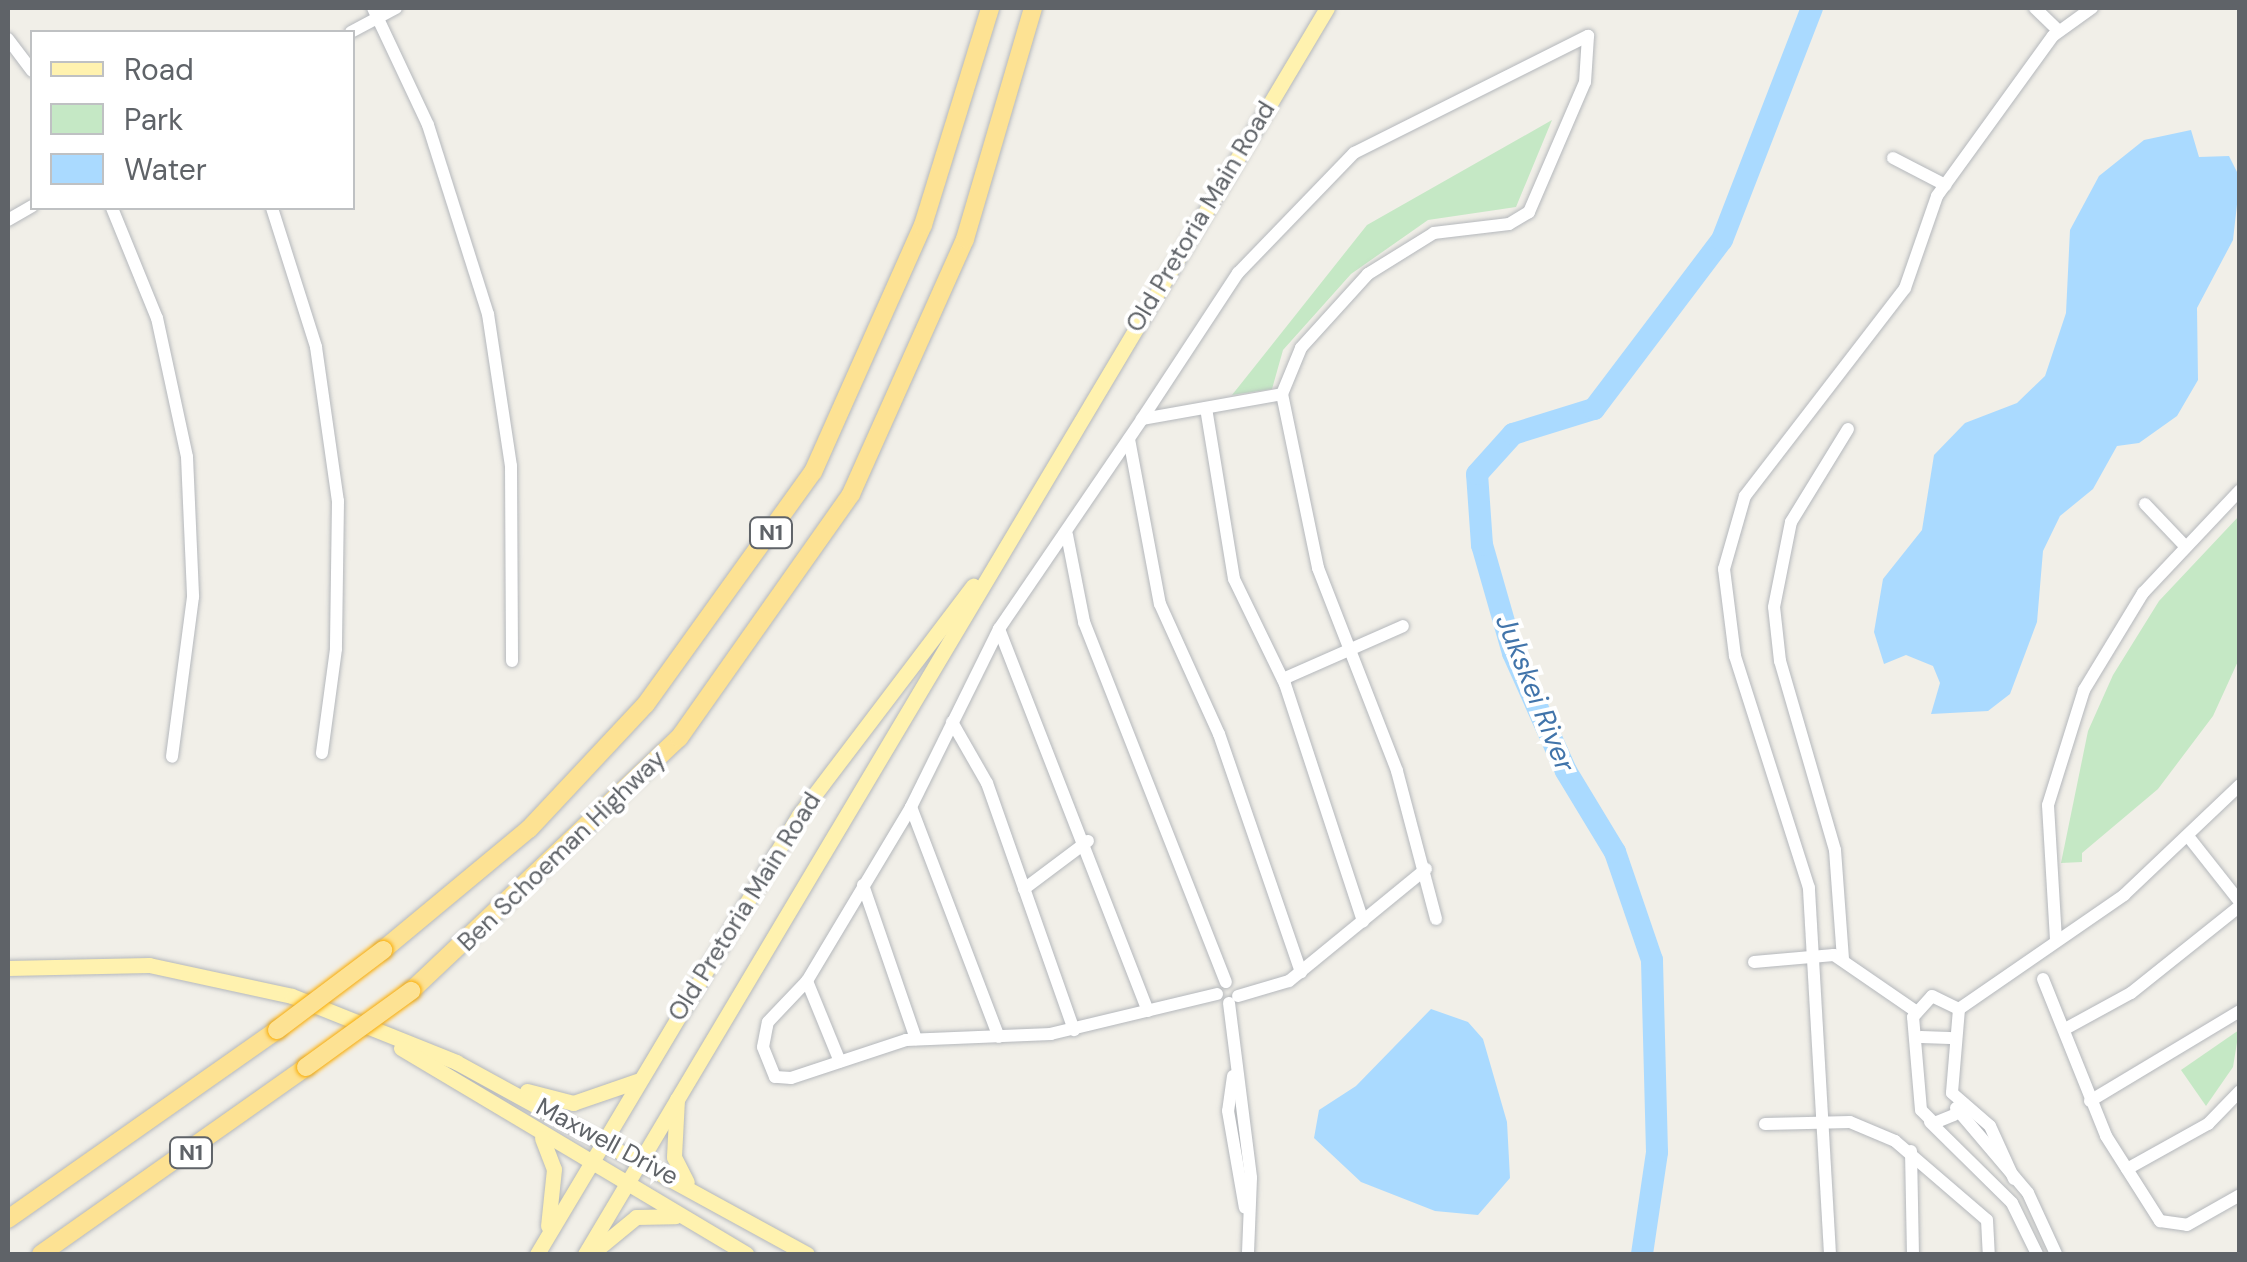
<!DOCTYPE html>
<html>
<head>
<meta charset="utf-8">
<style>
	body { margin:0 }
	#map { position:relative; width:2247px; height:1262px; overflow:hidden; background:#f1efe8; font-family:"DM Sans",sans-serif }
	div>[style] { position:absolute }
	.green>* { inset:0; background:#c5e8c5 }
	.water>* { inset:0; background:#aadaff }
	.river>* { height:22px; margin:-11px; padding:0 11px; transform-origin:11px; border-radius:11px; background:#aadaff }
	.roads { filter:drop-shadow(0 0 2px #b5b8bc) drop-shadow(0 0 2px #b5b8bc) }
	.minor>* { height:12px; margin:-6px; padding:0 6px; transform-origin:6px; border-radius:6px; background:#fff }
	.major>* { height:15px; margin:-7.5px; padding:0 7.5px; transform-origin:7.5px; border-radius:7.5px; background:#fff2af }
	.highway>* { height:18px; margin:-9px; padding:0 9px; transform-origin:9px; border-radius:9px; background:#fde293 }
	.bridges { filter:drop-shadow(0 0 2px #f9ab00) drop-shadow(0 0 2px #f9ab00) }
	.highway-bridge>* { height:18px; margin:-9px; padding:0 9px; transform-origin:9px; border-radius:9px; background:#fde293 }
	span { translate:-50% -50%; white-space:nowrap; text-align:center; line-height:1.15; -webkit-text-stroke:8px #fff; paint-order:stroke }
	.shield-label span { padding:2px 8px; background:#fff; border:2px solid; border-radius:8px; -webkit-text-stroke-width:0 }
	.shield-label { font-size:22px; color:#5f6368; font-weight:700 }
	.street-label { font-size:25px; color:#5f6368 }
	.water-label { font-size:28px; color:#4174aa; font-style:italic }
	.frame { position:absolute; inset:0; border:10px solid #5f6368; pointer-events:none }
	.legend { position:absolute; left:30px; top:30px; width:325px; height:180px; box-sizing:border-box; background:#fff; border:2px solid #bfc1c3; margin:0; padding:12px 18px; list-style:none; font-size:30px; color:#5f6368 }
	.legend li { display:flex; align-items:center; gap:20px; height:50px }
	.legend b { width:50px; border:2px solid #bfc1c3 }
</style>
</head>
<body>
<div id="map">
	<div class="green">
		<i style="clip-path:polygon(1552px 120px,1516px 207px,1428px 220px,1351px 274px,1283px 350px,1272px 389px,1232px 395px,1367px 225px)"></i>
		<i style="clip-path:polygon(2239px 516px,2239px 659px,2213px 716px,2158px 789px,2082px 853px,2082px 862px,2061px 863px,2088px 731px,2113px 675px,2159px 601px)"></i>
		<i style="clip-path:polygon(2239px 1030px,2233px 1067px,2206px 1106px,2181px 1070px)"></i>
	</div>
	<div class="water">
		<i style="clip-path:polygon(2191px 130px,2199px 157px,2229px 156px,2240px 178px,2233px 240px,2197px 308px,2198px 380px,2177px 416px,2139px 443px,2117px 446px,2093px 489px,2060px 516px,2043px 551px,2037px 622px,2010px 694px,1988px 711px,1931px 714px,1940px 683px,1933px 666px,1906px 655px,1884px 664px,1874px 632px,1883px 579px,1922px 530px,1934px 455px,1965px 423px,2017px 403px,2045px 376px,2066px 313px,2070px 230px,2099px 176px,2144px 140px)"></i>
		<i style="clip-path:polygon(1431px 1009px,1468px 1022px,1483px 1039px,1507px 1122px,1510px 1178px,1478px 1215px,1435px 1211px,1361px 1182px,1314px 1138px,1319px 1110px,1356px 1086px)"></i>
	</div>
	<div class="river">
		<i style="left:1642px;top:1254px;width:103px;rotate:-81.6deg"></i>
		<i style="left:1657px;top:1152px;width:192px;rotate:-91.5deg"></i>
		<i style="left:1652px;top:960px;width:114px;rotate:-108.9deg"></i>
		<i style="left:1615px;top:852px;width:95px;rotate:-121.2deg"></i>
		<i style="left:1566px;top:771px;width:129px;rotate:-114.2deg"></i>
		<i style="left:1513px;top:653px;width:112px;rotate:-106deg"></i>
		<i style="left:1482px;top:545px;width:71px;rotate:-94deg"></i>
		<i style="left:1477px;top:474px;width:54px;rotate:-48deg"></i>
		<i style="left:1513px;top:434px;width:85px;rotate:-17.2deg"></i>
		<i style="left:1594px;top:409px;width:212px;rotate:-52.9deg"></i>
		<i style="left:1722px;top:240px;width:249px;rotate:-68.8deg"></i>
	</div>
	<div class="roads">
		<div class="minor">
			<i style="left:373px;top:8px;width:129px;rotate:64.8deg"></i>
			<i style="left:428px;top:125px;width:198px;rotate:72.4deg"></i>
			<i style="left:488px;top:314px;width:154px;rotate:81.4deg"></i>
			<i style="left:511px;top:466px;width:195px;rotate:89.7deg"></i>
			<i style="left:2035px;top:8px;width:33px;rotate:44deg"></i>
			<i style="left:351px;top:32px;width:51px;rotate:-28.1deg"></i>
			<i style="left:8px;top:39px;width:40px;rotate:53deg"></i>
			<i style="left:1893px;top:158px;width:59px;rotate:27.4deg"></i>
			<i style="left:112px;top:208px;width:119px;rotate:67.8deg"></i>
			<i style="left:157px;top:318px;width:142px;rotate:77.8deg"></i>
			<i style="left:187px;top:457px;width:140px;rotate:87.5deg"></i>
			<i style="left:193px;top:597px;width:161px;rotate:97.5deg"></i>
			<i style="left:272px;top:208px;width:146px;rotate:72.4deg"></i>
			<i style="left:316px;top:347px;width:156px;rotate:81.9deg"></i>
			<i style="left:338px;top:501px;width:148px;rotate:90.8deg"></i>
			<i style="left:336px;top:649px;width:105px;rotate:97.7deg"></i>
			<i style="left:8px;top:220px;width:28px;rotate:-30deg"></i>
			<i style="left:1206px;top:408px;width:173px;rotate:80.7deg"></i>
			<i style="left:1234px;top:579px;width:117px;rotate:64.1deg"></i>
			<i style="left:1285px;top:684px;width:250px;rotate:71.8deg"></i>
			<i style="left:1142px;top:419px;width:175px;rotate:-56.7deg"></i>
			<i style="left:1238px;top:273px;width:167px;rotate:-46deg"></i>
			<i style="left:1354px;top:153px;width:262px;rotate:-26.6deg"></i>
			<i style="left:1588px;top:36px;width:46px;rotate:93.7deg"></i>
			<i style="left:1585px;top:82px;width:142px;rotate:113.3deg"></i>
			<i style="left:1529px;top:212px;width:23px;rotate:149deg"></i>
			<i style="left:1509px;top:224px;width:76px;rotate:173.2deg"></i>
			<i style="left:1434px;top:233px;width:78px;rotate:148.2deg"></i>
			<i style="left:1368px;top:274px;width:100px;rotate:132.2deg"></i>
			<i style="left:1301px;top:348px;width:50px;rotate:112.4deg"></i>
			<i style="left:1282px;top:394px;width:178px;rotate:78.3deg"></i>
			<i style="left:1318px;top:568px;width:218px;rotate:68.7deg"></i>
			<i style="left:1397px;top:771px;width:153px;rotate:75.2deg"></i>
			<i style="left:1129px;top:439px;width:168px;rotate:79.4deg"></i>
			<i style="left:1160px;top:604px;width:143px;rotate:65.6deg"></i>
			<i style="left:1219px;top:734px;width:252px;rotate:71deg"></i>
			<i style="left:2145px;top:504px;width:57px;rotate:46.4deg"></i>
			<i style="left:1067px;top:535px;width:89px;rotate:78.9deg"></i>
			<i style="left:1084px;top:622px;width:387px;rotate:68.5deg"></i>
			<i style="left:999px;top:629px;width:410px;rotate:68.7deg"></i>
			<i style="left:1283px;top:679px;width:131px;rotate:-23.8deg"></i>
			<i style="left:952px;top:722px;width:70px;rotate:60.2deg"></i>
			<i style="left:987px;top:783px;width:262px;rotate:70.6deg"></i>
			<i style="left:911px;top:807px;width:246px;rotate:69.1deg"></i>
			<i style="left:2191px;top:840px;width:79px;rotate:51.7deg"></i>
			<i style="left:863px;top:885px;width:163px;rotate:71deg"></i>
			<i style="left:1024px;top:889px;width:80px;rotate:-36.9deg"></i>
			<i style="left:2056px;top:940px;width:135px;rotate:-93.4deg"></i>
			<i style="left:2048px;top:805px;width:121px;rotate:-72.6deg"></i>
			<i style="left:2084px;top:690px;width:114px;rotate:-58.7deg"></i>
			<i style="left:2143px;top:593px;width:141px;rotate:-46.7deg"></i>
			<i style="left:1843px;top:959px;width:109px;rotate:-94.2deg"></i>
			<i style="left:1835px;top:850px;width:197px;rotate:-106.2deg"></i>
			<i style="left:1780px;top:661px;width:54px;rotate:-96.3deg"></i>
			<i style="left:1774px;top:607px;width:87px;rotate:-78.7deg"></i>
			<i style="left:1791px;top:522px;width:109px;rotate:-58.5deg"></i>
			<i style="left:1754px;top:962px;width:80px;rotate:-5deg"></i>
			<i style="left:1834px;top:955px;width:97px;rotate:34.5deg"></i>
			<i style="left:2043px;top:979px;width:169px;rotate:68.1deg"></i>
			<i style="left:2106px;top:1136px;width:101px;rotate:57.6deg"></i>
			<i style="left:2160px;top:1221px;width:27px;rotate:8deg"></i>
			<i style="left:2187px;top:1225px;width:61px;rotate:-29.5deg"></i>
			<i style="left:807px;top:981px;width:87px;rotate:67.8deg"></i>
			<i style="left:1217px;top:994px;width:171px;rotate:166.5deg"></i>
			<i style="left:1051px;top:1034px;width:145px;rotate:177.6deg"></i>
			<i style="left:906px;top:1040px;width:121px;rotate:161.7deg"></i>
			<i style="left:791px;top:1078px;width:16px;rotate:-176deg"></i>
			<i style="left:775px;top:1077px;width:32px;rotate:-112deg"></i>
			<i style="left:763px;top:1047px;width:25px;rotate:-79deg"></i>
			<i style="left:768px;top:1022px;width:57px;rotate:-46.4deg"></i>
			<i style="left:807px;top:981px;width:203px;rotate:-59.1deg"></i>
			<i style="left:911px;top:807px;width:199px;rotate:-63.7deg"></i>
			<i style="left:999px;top:629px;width:254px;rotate:-55.7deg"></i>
			<i style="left:1142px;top:419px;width:142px;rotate:-10.1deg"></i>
			<i style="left:1238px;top:996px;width:53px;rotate:-16.4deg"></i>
			<i style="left:1289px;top:981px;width:177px;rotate:-39.3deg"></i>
			<i style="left:1229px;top:1003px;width:176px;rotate:82.8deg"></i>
			<i style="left:1251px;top:1178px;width:76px;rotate:92.3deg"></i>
			<i style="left:1959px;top:1009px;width:201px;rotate:-34.6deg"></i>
			<i style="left:2124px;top:895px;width:160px;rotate:-43.5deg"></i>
			<i style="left:2065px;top:1029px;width:75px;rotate:-28.6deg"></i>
			<i style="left:2131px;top:993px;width:139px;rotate:-38.6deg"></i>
			<i style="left:1921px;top:1037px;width:29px;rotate:2deg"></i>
			<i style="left:1233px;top:1076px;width:35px;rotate:98deg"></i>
			<i style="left:1228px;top:1111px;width:98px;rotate:80.1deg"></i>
			<i style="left:2090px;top:1101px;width:175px;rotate:-31deg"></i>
			<i style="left:1956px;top:1108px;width:111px;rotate:49.7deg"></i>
			<i style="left:2028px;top:1193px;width:67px;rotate:65.3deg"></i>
			<i style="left:1954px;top:1115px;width:22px;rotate:158deg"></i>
			<i style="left:1934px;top:1123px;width:18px;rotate:-135deg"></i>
			<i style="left:1921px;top:1110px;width:93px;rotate:-94.9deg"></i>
			<i style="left:1913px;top:1017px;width:28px;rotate:-48deg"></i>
			<i style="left:1932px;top:996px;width:30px;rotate:26deg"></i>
			<i style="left:1959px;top:1009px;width:84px;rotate:94.8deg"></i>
			<i style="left:1952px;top:1093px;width:50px;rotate:41deg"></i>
			<i style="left:1990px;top:1126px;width:58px;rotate:65.6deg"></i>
			<i style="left:1930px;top:1122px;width:115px;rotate:44.6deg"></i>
			<i style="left:2012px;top:1203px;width:57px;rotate:63.9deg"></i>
			<i style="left:1765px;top:1124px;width:85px;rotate:-1.3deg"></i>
			<i style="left:1850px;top:1122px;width:49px;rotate:22.9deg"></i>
			<i style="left:1895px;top:1141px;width:121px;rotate:40.7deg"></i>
			<i style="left:1987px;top:1220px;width:34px;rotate:87deg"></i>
			<i style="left:1911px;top:1151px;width:103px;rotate:88.9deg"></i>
			<i style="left:2127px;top:1169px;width:93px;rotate:-29.1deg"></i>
			<i style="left:2208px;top:1124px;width:46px;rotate:-45.9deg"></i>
			<i style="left:1830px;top:1254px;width:367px;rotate:-93.3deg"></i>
			<i style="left:1809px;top:888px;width:244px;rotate:-107.7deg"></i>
			<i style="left:1735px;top:656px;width:88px;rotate:-97.2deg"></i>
			<i style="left:1724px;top:569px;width:76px;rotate:-74deg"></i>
			<i style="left:1745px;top:496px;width:262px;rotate:-52.4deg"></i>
			<i style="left:1905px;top:288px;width:97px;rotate:-70.8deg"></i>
			<i style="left:1937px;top:196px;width:198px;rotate:-54.1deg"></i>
			<i style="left:2053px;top:36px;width:48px;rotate:-35.7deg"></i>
		</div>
		<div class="major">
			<i style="left:8px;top:968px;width:141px;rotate:-1.2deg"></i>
			<i style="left:149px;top:965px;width:146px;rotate:12.2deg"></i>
			<i style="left:292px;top:996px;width:177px;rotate:21.9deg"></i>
			<i style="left:456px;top:1062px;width:400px;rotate:28.7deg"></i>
			<i style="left:401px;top:1048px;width:402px;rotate:30.8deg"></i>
			<i style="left:527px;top:1091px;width:48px;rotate:14.6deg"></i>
			<i style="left:573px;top:1103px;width:68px;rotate:-19deg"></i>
			<i style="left:677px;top:1099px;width:58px;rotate:93deg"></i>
			<i style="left:674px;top:1157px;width:28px;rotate:63deg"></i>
			<i style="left:542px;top:1138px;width:33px;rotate:69deg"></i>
			<i style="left:554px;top:1169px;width:57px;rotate:96deg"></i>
			<i style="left:596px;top:1250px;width:52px;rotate:-39.5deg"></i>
			<i style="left:636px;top:1217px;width:39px;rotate:-1deg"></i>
			<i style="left:537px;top:1254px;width:511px;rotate:-59.17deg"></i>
			<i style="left:799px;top:815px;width:288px;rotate:-52.8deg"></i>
			<i style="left:585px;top:1254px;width:1450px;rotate:-59.23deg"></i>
		</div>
		<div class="highway">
			<i style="left:383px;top:950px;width:190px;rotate:-39.7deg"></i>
			<i style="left:529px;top:829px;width:171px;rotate:-46.9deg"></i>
			<i style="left:646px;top:704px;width:286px;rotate:-54.3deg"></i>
			<i style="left:813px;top:472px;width:270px;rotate:-66deg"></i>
			<i style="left:923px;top:225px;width:227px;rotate:-72.8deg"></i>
			<i style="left:411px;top:991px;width:369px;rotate:-43.4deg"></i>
			<i style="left:679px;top:738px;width:299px;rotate:-54.8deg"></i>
			<i style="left:851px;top:494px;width:279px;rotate:-65.9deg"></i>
			<i style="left:965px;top:239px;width:241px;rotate:-73.6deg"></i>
			<i style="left:8px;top:1219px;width:329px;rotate:-35.1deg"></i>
			<i style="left:41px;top:1254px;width:324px;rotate:-35.2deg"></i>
		</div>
	</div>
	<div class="bridges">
		<div class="highway-bridge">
			<i style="left:277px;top:1030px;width:133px;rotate:-37deg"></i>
			<i style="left:306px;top:1067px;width:130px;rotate:-35.9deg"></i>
		</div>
	</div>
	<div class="shield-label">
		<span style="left:771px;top:533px">N1</span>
		<span style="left:191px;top:1153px">N1</span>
	</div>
	<div class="street-label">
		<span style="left:1201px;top:217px;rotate:-59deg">Old Pretoria Main Road</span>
		<span style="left:562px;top:851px;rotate:-44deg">Ben Schoeman Highway</span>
		<span style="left:745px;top:907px;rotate:-58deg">Old Pretoria Main Road</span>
		<span style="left:607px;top:1142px;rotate:28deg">Maxwell Drive</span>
	</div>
	<div class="water-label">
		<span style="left:1535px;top:693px;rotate:68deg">Jukskei River</span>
	</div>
	<div class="frame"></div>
	<ul class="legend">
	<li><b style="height:12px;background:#fff2af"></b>Road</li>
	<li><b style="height:28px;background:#c5e8c5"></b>Park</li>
	<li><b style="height:28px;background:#aadaff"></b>Water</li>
	</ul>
</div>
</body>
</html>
